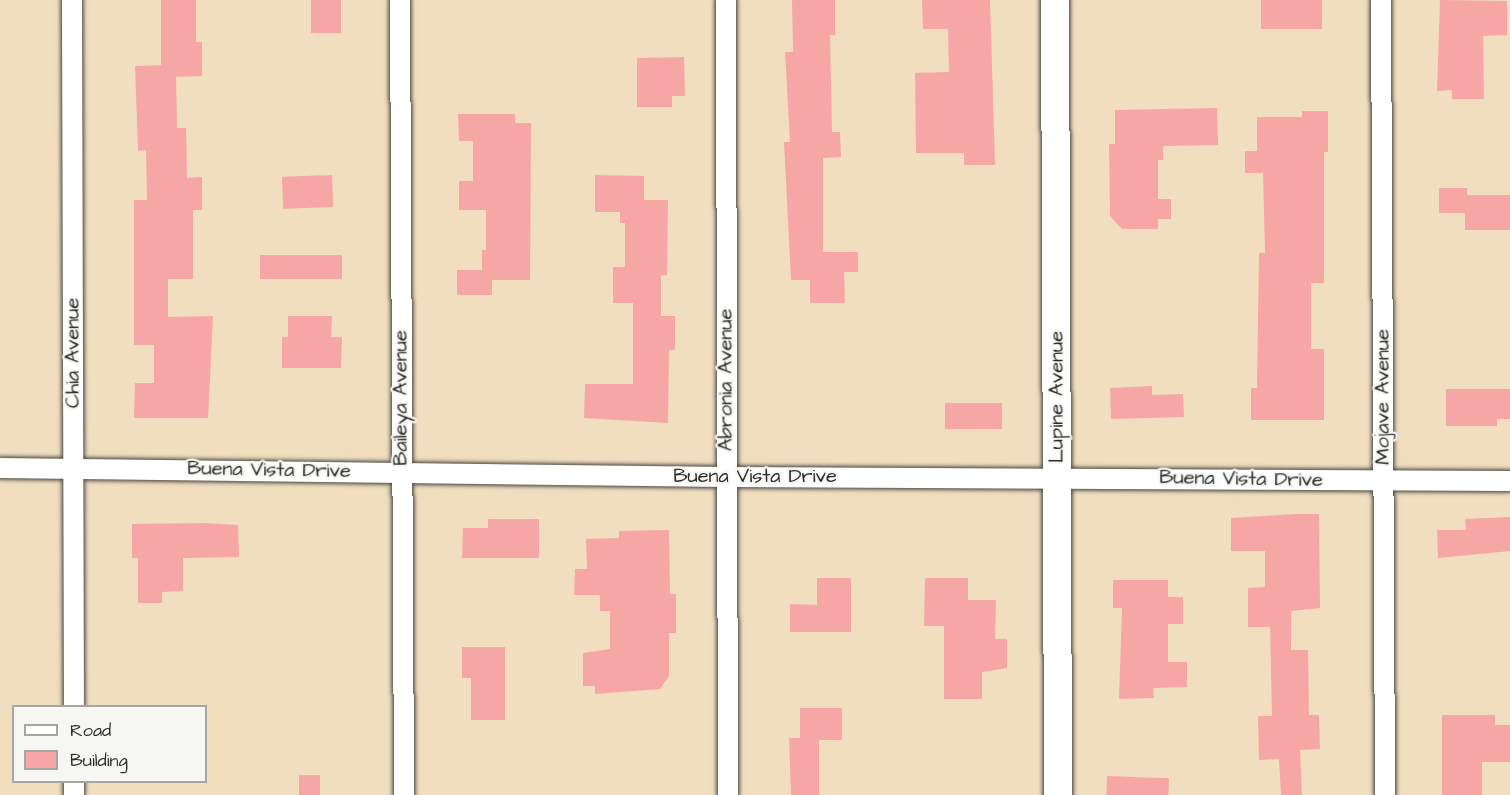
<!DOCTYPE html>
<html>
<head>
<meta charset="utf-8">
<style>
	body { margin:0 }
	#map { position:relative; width:1510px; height:795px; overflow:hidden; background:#f0debf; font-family:"Architects Daughter",sans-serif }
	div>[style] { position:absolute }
	.building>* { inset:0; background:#f6a6a4; transform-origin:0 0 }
	.roads { filter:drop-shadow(0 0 2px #494641) drop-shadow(0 0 2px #494641) }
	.street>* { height:20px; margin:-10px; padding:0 10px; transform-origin:10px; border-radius:10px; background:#fff }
	.secondary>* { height:28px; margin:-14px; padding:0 14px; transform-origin:14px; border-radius:14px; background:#fff }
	span { translate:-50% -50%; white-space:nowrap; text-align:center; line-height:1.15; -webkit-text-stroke:4.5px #f6f6f2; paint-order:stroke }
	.street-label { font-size:20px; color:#2b2b2b }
	.legend { position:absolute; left:12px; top:705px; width:195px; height:78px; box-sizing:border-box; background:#f6f6f2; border:2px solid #a5a5a2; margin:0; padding:8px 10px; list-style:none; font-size:18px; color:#2b2b2b }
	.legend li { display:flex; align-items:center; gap:12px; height:30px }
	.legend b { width:30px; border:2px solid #a5a5a2 }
</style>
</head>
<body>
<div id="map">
	<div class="building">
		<i style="clip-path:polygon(161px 0,196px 0,196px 42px,202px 42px,202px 76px,176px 77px,177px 128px,186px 128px,187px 178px,202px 177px,202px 210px,193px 210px,193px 279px,168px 279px,168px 317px,213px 316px,208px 418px,134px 418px,135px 383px,154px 383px,154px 345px,134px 345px,134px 200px,147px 200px,146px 150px,138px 151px,135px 66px,161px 65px)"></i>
		<i style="left:311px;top:0;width:30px;height:33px"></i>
		<i style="clip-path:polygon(792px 0,835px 0,835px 35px,830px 35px,832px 132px,840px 132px,841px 157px,823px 158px,823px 252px,858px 252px,858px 272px,844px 272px,845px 303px,810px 303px,810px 280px,791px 280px,784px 142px,790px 142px,785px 52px,793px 52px)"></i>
		<i style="clip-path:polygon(922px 0,990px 0,995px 165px,964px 165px,964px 153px,916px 153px,915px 73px,949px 72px,948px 29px,923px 29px)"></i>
		<i style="left:1261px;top:0;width:61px;height:29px"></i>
		<i style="clip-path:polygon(1440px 0,1507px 1px,1507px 35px,1483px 36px,1484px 99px,1452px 99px,1452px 90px,1437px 91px)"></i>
		<i style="clip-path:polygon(684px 57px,685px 96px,672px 96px,672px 107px,637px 107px,637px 58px)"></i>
		<i style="clip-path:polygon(1217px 108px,1218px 145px,1163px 146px,1163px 160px,1158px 160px,1158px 199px,1171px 199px,1171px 219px,1158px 219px,1158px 229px,1122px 229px,1110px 216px,1109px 144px,1115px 144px,1115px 110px)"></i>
		<i style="clip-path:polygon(1302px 111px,1328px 111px,1328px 152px,1324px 152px,1324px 283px,1311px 283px,1311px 349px,1324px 349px,1324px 420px,1251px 420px,1251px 388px,1257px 388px,1259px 253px,1265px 253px,1263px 173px,1245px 173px,1245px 151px,1257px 151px,1257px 117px,1302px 117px)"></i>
		<i style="clip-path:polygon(458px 114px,515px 114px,515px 123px,531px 123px,530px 280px,492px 280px,492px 295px,457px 295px,457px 270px,482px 270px,482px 250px,486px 250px,486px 210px,459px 210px,459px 181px,473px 181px,473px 141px,459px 141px)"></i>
		<i style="left:332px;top:175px;width:32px;height:50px;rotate:88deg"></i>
		<i style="clip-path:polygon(595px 175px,644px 176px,644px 200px,668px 200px,667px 275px,661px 275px,661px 316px,675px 316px,675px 350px,669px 350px,668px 423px,584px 418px,585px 384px,633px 384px,633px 303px,613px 303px,613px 267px,625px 267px,625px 223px,620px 223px,620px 212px,595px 212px)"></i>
		<i style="clip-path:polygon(1439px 188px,1467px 188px,1467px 195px,1510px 195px,1510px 230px,1465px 230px,1465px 213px,1439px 213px)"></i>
		<i style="left:260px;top:255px;width:82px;height:24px"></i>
		<i style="clip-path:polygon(288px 316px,332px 316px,331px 337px,342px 337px,341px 368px,282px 368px,282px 337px,288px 337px)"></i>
		<i style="clip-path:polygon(1152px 386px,1152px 395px,1183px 394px,1184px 417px,1111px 419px,1110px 388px)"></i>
		<i style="clip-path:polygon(1446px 389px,1510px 389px,1510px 419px,1497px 419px,1497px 426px,1446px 426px)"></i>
		<i style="left:945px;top:403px;width:57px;height:26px"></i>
		<i style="clip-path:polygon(1296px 514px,1319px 514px,1320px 608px,1291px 611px,1291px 650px,1308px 650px,1309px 715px,1319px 715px,1320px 749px,1300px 750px,1302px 795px,1281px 795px,1279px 759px,1259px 760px,1258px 716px,1272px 716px,1270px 627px,1248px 627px,1248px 588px,1265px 587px,1265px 551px,1231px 551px,1231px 518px)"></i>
		<i style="clip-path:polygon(1510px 517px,1510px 551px,1438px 558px,1437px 530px,1466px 530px,1465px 519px)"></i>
		<i style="clip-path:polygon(488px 519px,539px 519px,539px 558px,462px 558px,463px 528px,488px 528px)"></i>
		<i style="clip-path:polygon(205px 523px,238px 525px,239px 557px,183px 558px,183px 591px,162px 592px,162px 603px,138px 603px,138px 558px,132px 558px,132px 524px)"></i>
		<i style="clip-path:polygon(669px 530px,670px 594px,676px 594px,676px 633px,669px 633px,669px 676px,660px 689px,595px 694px,595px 686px,583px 686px,583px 653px,610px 649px,610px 611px,600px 611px,600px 595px,574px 595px,575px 569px,587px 569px,586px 539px,619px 538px,619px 531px)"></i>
		<i style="clip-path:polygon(817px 578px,851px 578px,851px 632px,790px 632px,790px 604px,817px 605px)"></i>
		<i style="clip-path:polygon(925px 578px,968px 578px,968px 600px,996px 600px,995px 639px,1007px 639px,1007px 668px,982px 672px,982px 699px,944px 699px,944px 626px,924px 626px)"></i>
		<i style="clip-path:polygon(1113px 580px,1168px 580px,1168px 597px,1183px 597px,1183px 624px,1168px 624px,1168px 662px,1187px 662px,1187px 687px,1153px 688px,1154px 698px,1119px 699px,1122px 608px,1113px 608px)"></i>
		<i style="clip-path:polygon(462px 647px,505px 647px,505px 720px,471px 720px,471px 678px,462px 678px)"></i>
		<i style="clip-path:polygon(800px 708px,842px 708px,842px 740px,819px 740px,819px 795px,791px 795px,789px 738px,800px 738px)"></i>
		<i style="clip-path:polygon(1442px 715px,1495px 715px,1495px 725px,1510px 725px,1510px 762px,1482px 762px,1482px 795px,1442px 795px)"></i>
		<i style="left:299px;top:775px;width:21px;height:20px"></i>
		<i style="left:1107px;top:776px;width:62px;height:19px;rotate:2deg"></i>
	</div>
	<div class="roads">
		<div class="street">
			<i style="left:72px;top:0;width:706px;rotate:89.84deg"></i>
			<i style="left:400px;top:0;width:795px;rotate:89.71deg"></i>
			<i style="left:726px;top:0;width:795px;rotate:89.86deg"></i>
			<i style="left:1381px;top:0;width:795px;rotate:89.71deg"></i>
			<i style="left:0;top:468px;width:727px;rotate:0.71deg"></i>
			<i style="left:727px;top:477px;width:783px;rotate:0.29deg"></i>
			<i style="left:74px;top:782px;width:13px;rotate:90deg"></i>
		</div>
		<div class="secondary">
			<i style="left:1055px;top:0;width:795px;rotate:89.78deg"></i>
		</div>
	</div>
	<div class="street-label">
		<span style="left:73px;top:353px;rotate:-90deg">Chia Avenue</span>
		<span style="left:726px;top:380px;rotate:-90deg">Abronia Avenue</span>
		<span style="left:1057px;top:397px;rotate:-90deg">Lupine Avenue</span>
		<span style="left:1383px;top:397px;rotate:-90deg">Mojave Avenue</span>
		<span style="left:401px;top:398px;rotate:-90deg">Baileya Avenue</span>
		<span style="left:269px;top:470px;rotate:1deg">Buena Vista Drive</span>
		<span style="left:755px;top:476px">Buena Vista Drive</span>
		<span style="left:1241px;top:479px;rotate:1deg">Buena Vista Drive</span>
	</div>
	<ul class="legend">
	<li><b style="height:8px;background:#fff"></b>Road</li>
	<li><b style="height:16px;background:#f6a6a4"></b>Building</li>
	</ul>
</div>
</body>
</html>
